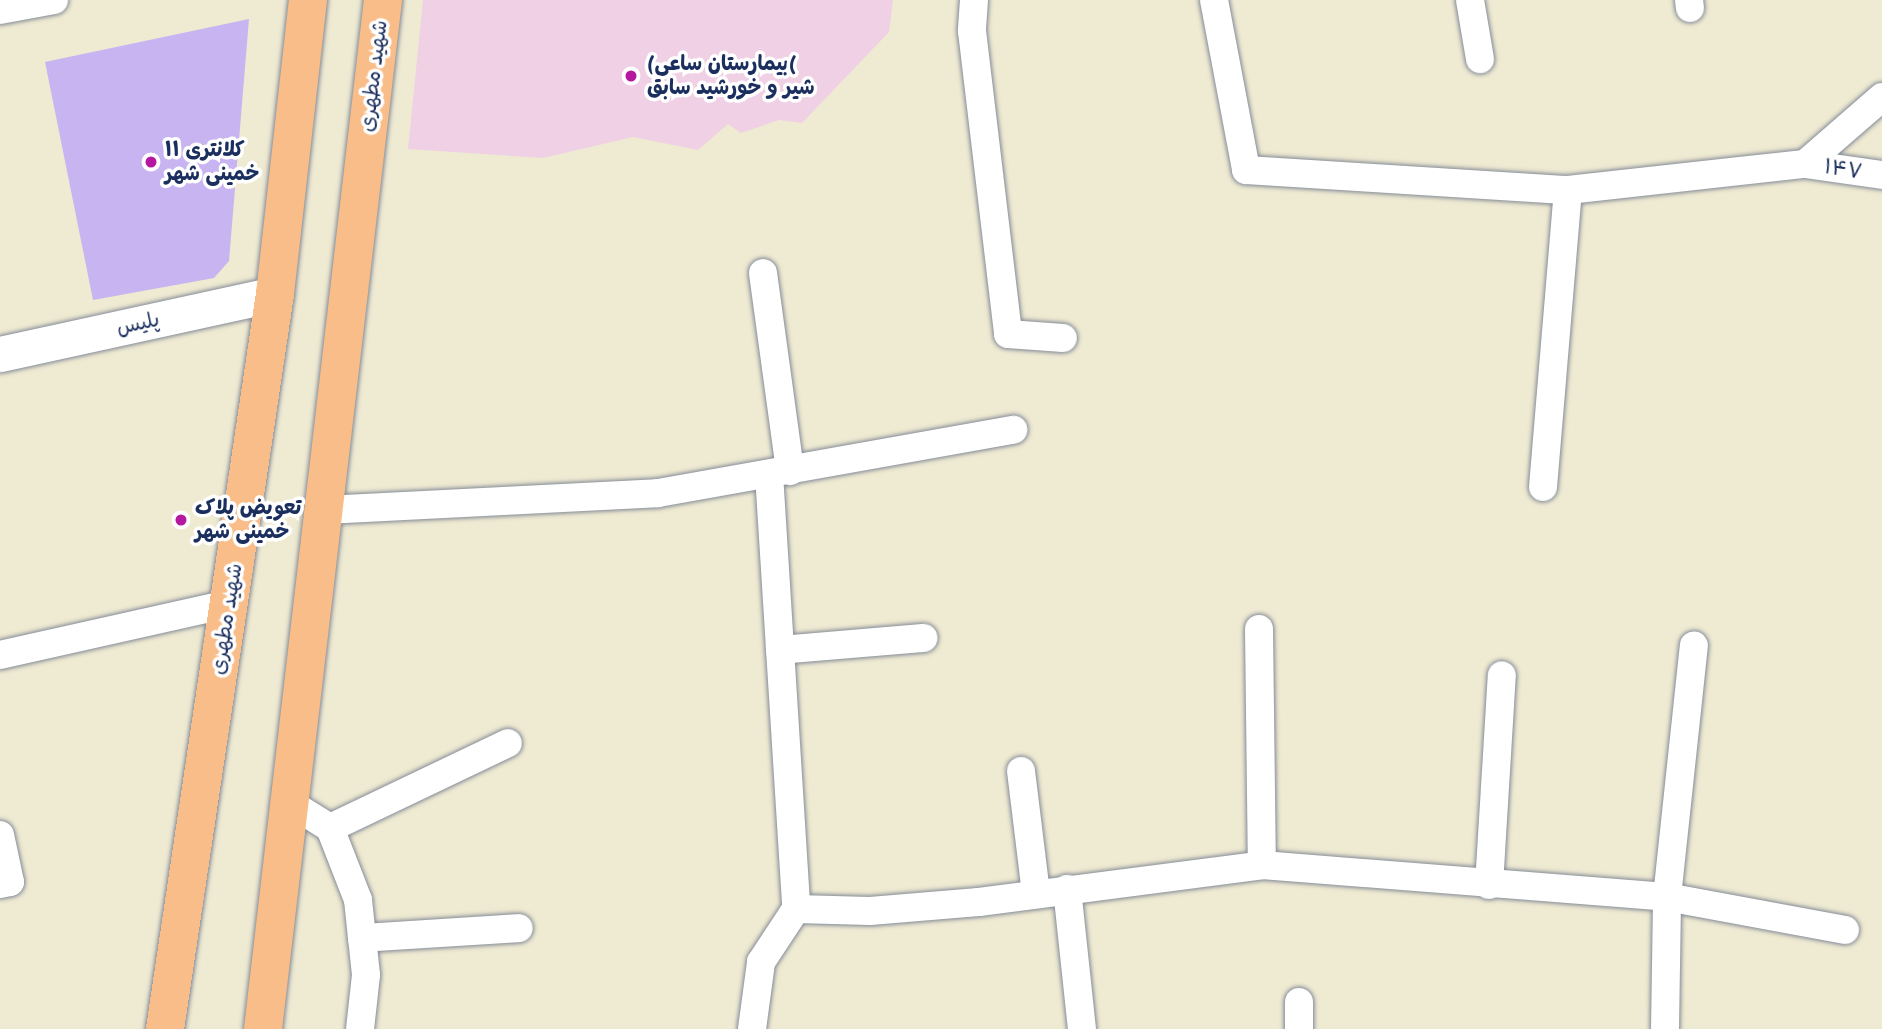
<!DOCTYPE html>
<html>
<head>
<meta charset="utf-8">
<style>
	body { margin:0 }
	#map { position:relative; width:1882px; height:1029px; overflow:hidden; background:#efead2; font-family:"Balsamiq Sans","Playpen Sans Arabic",sans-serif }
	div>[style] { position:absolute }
	.built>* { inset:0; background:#f0d0e5 }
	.building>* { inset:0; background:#c8b4f1 }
	.roads { filter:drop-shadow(0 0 2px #858c98) drop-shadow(0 0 2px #858c98) }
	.minor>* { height:28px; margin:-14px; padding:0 14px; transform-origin:14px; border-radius:14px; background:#fff }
	.tertiary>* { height:35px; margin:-17.5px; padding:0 17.5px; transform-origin:17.5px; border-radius:17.5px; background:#fff }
	.primary>* { height:38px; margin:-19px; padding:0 19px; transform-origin:19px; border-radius:19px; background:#f8bd89 }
	.dots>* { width:19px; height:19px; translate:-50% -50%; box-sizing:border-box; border:4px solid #fff; border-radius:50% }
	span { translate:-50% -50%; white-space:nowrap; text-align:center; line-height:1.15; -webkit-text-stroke:7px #fff; paint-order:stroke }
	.poi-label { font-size:21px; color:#1b2f5e; font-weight:700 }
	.left { translate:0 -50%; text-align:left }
	.street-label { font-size:21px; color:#1b2f5e }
</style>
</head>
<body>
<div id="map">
	<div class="built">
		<i style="clip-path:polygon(423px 0,893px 0,889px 32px,802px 123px,779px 120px,741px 133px,728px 124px,698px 150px,633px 137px,543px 158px,408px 149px)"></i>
	</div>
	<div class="building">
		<i style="clip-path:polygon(249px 19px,229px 261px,214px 278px,93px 300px,45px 62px)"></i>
	</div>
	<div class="roads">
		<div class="minor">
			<i style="left:974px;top:0;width:31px;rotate:94deg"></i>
			<i style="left:972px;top:31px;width:305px;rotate:83.2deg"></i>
			<i style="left:1008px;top:334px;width:55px;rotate:4.2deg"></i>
			<i style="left:1214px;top:0;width:173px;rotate:79.3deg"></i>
			<i style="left:1246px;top:170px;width:323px;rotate:3.6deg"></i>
			<i style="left:1568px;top:190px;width:238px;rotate:-6.3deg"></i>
			<i style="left:1805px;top:164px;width:102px;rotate:-41deg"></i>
			<i style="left:1470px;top:0;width:60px;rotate:80.4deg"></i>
			<i style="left:1689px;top:0;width:8px;rotate:83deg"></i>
			<i style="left:0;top:10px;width:55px;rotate:-10.5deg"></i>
			<i style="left:1805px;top:164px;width:78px;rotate:8.1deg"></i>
			<i style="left:763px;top:273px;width:200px;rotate:82.2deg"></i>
			<i style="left:769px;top:474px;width:436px;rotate:86.4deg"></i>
			<i style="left:1543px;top:487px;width:298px;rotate:-85.2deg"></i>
			<i style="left:324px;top:510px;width:334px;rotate:-2.9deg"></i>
			<i style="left:658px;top:493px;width:361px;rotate:-10.1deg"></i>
			<i style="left:1259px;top:629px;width:236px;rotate:89.3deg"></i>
			<i style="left:780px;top:650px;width:144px;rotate:-4.8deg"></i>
			<i style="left:0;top:655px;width:235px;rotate:-12.6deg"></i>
			<i style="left:1021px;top:771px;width:123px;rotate:83deg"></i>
			<i style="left:290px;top:803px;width:47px;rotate:32deg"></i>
			<i style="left:330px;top:828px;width:77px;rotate:68.7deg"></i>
			<i style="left:358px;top:900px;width:75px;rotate:83.9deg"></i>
			<i style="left:366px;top:975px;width:54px;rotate:96.3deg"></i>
			<i style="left:330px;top:828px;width:197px;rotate:-25.5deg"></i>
			<i style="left:0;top:835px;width:48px;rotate:78deg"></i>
			<i style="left:10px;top:882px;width:10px;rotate:169deg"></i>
			<i style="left:1489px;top:885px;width:210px;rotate:-86.5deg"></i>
			<i style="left:1067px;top:889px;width:141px;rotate:83.9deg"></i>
			<i style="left:362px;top:938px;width:157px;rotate:-3.6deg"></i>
			<i style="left:752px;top:1029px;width:68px;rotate:-82.3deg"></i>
			<i style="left:761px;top:962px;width:64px;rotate:-56.6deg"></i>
			<i style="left:796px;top:909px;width:74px;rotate:1.5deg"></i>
			<i style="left:870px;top:911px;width:109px;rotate:-4.7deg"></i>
			<i style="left:979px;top:902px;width:285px;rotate:-7.4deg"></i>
			<i style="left:1262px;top:865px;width:406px;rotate:4.5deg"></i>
			<i style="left:1667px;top:897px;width:181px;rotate:10.5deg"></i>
			<i style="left:1299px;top:1029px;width:27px;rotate:-90deg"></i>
			<i style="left:1665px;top:1029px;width:132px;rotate:-89.1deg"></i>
			<i style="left:1667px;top:897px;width:253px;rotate:-83.9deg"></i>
		</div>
		<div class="tertiary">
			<i style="left:0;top:354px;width:281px;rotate:-12.3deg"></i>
		</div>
		<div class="primary">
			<i style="left:165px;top:1029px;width:743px;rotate:-81.49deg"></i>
			<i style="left:275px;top:294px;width:296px;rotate:-83.6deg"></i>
			<i style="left:263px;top:1029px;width:1036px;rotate:-83.35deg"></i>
		</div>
	</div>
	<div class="dots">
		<i style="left:631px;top:76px;background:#b5179e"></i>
		<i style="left:151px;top:162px;background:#b5179e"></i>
		<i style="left:181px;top:520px;background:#b5179e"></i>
	</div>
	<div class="poi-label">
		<span class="left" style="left:647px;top:76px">(بیمارستان ساعی(<br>شیر و خورشید سابق</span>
		<span class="left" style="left:165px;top:162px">کلانتری ۱۱<br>خمینی شهر</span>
		<span class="left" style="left:195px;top:520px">تعویض پلاک<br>خمینی شهر</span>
	</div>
	<div class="street-label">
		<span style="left:374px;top:76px;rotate:-83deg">شهید مطهری</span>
		<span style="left:1843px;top:170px;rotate:9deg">۱۴۷</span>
		<span style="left:138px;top:324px;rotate:-12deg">پلیس</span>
		<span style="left:227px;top:619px;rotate:-81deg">شهید مطهری</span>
	</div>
</div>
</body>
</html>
